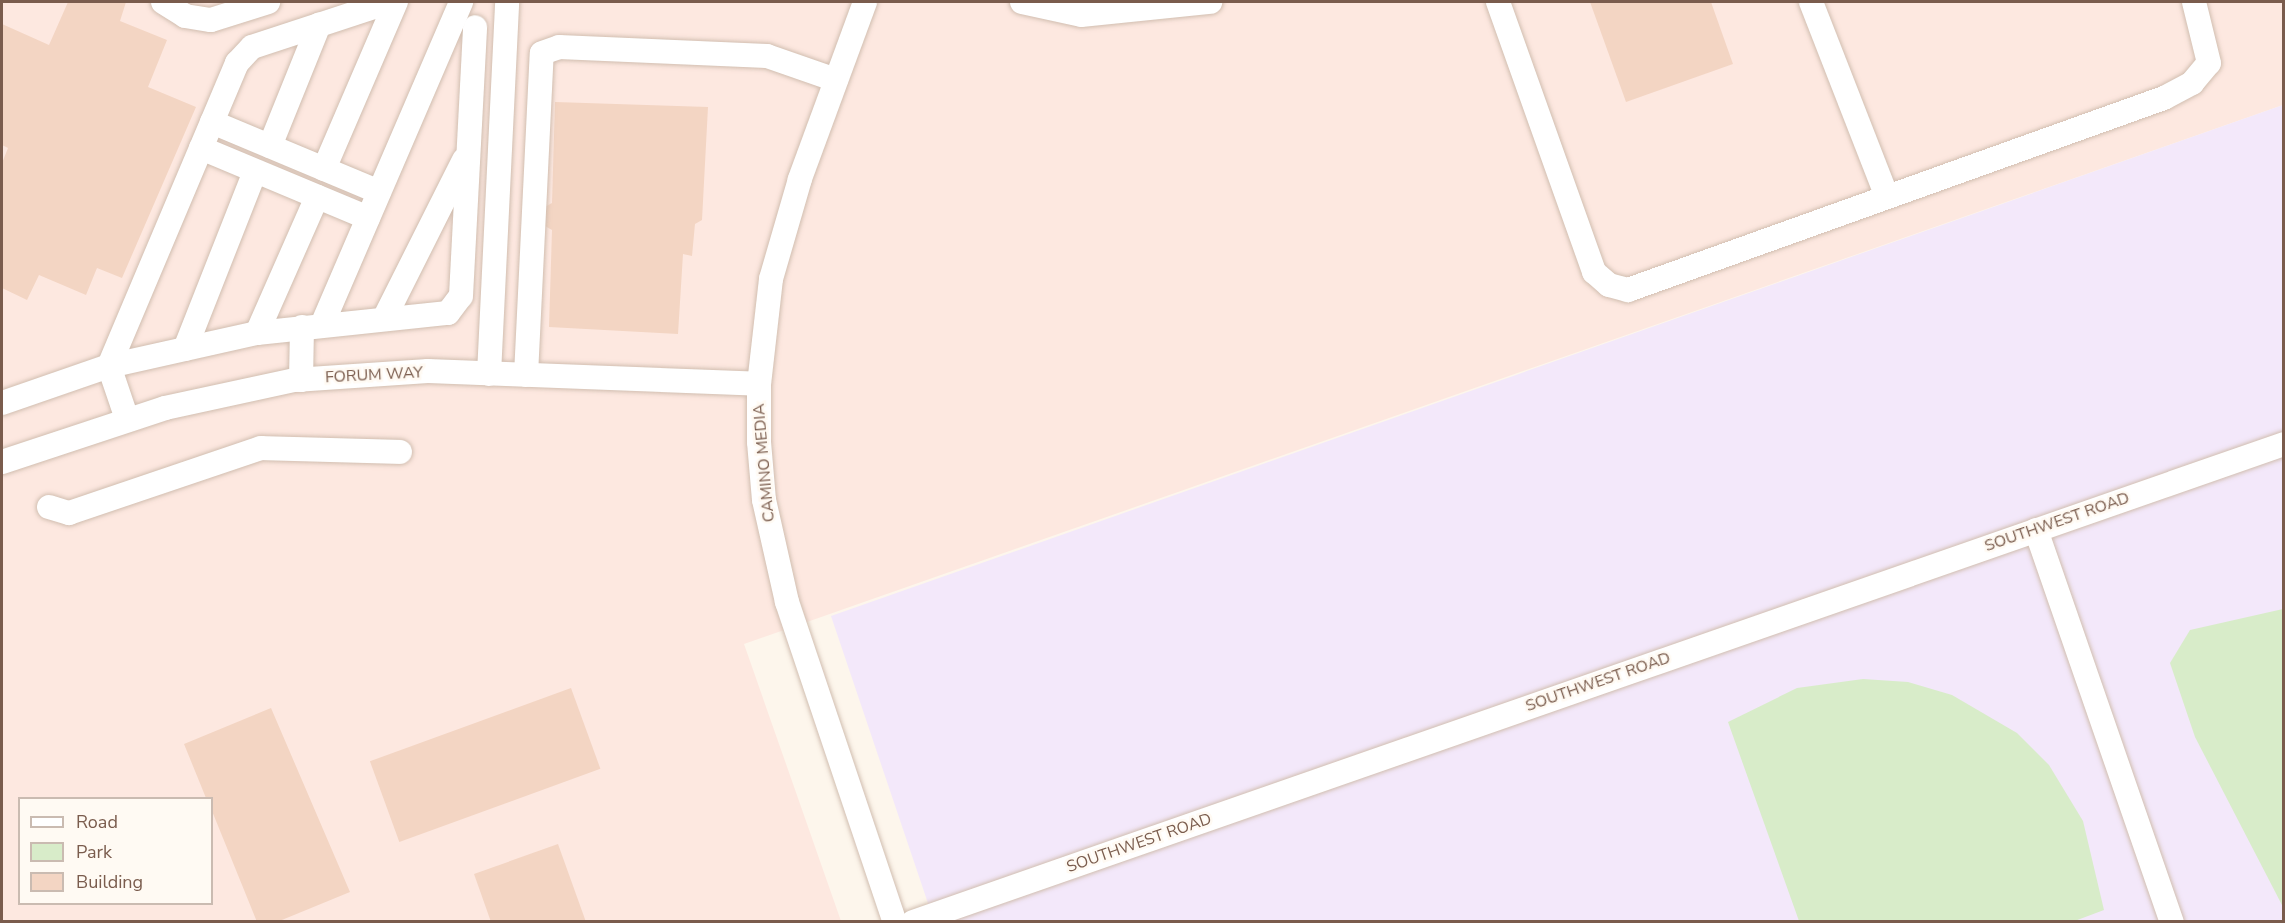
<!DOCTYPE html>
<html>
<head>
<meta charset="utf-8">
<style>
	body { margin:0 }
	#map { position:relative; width:2285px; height:923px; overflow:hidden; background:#fdf6ec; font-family:"Nunito Sans",sans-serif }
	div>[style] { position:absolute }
	.commercial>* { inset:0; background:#fde8e0 }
	.education>* { inset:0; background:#f3e8fa }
	.green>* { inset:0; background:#d8ecc9 }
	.building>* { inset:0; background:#f3d5c3; transform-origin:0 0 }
	.roads { filter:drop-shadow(0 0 2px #d1beb0) drop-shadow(0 0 2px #d1beb0) }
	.minor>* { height:24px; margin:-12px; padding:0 12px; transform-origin:12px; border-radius:12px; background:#fff }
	span { translate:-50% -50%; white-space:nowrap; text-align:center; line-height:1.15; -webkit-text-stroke:5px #fffaf3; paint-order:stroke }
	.street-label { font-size:16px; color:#7a5c4d }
	.frame { position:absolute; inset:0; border:3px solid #7a5c4d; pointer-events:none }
	.legend { position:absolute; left:18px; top:797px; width:195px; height:108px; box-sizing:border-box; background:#fffaf3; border:2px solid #cabbb1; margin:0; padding:8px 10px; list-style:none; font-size:18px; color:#7a5c4d }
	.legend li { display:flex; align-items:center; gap:12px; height:30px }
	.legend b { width:30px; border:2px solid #cabbb1 }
</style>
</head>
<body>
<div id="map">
	<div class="commercial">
		<i style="clip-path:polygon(evenodd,2px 2px,2283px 2px,2283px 105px,744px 644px,841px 921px,2px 922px,2px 2px,20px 798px,212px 798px,212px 904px,20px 904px,20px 798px)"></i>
	</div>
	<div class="education">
		<i style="clip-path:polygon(2283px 105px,2283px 921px,934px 921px,831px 616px)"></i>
	</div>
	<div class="green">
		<i style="clip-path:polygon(2283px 609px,2284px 609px,2283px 907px,2195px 737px,2170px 663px,2190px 630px)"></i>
		<i style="clip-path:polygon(1863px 679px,1908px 682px,1952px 695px,2017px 733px,2049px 765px,2083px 821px,2104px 910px,2072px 922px,1799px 921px,1728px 722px,1797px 688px)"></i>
	</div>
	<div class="building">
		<i style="clip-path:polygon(68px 2px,126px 2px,120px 21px,167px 40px,148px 87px,196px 107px,122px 278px,97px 268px,86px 295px,39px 275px,27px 300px,2px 288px,2px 163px,8px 148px,2px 145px,2px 24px,49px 45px)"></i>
		<i style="clip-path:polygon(1590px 2px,1711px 2px,1733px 64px,1626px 102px)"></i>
		<i style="clip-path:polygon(555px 102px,708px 107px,702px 220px,695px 224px,692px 256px,683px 254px,678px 334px,549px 327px,552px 230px,545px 226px,543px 208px,552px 203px)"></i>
		<i style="left:571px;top:688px;width:86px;height:214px;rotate:70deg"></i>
		<i style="clip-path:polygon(271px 708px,350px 892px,277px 922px,257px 922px,212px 811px,212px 798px,206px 798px,184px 744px)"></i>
		<i style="clip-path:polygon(558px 844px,586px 922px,491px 922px,474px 874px)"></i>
	</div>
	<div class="roads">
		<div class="minor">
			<i style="left:163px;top:2px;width:26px;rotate:32deg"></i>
			<i style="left:185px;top:16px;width:26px;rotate:9deg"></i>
			<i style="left:211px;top:20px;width:60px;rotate:-17.5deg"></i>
			<i style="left:865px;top:2px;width:189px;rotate:110.2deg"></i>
			<i style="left:800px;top:179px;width:104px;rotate:106.2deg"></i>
			<i style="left:771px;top:279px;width:106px;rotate:96.5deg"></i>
			<i style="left:759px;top:384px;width:58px;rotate:90deg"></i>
			<i style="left:759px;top:442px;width:58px;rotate:85.1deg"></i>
			<i style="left:764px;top:500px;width:105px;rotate:77.3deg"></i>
			<i style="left:787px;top:602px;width:338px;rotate:71.4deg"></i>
			<i style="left:1022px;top:2px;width:60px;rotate:12.4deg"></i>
			<i style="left:1081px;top:15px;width:130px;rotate:-5.8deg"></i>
			<i style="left:1498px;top:2px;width:287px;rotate:70.4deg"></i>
			<i style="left:1594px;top:272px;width:20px;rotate:41deg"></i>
			<i style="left:1609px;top:285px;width:20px;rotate:15deg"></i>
			<i style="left:1628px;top:290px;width:569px;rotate:-19.71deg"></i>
			<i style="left:2164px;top:98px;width:32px;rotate:-28deg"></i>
			<i style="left:2192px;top:83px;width:26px;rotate:-50deg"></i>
			<i style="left:2209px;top:63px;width:63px;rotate:-103.8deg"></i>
			<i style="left:1811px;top:2px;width:209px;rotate:68.7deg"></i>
			<i style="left:212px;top:122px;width:181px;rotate:22.7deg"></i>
			<i style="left:270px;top:146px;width:131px;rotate:-68deg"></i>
			<i style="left:201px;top:148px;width:181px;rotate:22.7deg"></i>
			<i style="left:324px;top:169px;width:182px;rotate:-66.7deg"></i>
			<i style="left:384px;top:319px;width:178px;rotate:-63.3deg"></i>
			<i style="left:322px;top:325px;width:352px;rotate:-66.7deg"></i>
			<i style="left:257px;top:333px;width:149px;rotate:-66.2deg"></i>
			<i style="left:185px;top:349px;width:191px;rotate:-68.5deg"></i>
			<i style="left:489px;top:374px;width:372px;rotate:-87.2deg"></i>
			<i style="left:526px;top:375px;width:322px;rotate:-87.2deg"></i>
			<i style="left:542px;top:53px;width:18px;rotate:-19deg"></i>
			<i style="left:559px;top:47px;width:208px;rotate:2.5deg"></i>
			<i style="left:767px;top:56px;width:73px;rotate:19.2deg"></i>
			<i style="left:301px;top:380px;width:53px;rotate:-88.9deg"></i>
			<i style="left:2px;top:403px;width:113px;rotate:-19.1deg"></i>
			<i style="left:109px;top:366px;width:329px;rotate:-67.1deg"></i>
			<i style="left:237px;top:63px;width:22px;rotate:-47deg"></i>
			<i style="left:252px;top:47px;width:144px;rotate:-18.2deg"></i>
			<i style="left:127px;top:419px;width:56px;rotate:-108.8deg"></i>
			<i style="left:109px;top:366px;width:152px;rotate:-12.6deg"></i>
			<i style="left:257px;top:333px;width:192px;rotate:-6deg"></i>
			<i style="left:448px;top:313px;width:21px;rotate:-53deg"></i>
			<i style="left:461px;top:296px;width:269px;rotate:-87deg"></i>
			<i style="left:2px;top:462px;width:172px;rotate:-18.3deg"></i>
			<i style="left:165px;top:408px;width:133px;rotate:-12.2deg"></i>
			<i style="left:295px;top:380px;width:133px;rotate:-3.9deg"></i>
			<i style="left:428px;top:371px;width:331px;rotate:2.2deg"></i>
			<i style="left:49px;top:507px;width:21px;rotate:17deg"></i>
			<i style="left:69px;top:513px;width:203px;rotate:-18.7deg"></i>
			<i style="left:261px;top:448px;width:139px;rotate:1.6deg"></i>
			<i style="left:2036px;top:530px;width:415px;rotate:70.9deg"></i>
			<i style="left:913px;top:922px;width:1452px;rotate:-19.22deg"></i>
		</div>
	</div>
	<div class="street-label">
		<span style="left:374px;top:375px;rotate:-3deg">FORUM WAY</span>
		<span style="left:764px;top:463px;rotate:-95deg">CAMINO MEDIA</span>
		<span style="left:2057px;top:522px;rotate:-19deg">SOUTHWEST ROAD</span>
		<span style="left:1598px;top:682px;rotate:-19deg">SOUTHWEST ROAD</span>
		<span style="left:1139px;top:843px;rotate:-19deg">SOUTHWEST ROAD</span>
	</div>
	<div class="frame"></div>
	<ul class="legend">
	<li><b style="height:8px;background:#fff"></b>Road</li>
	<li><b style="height:16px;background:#d8ecc9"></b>Park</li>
	<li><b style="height:16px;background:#f3d5c3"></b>Building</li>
	</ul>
</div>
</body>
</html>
